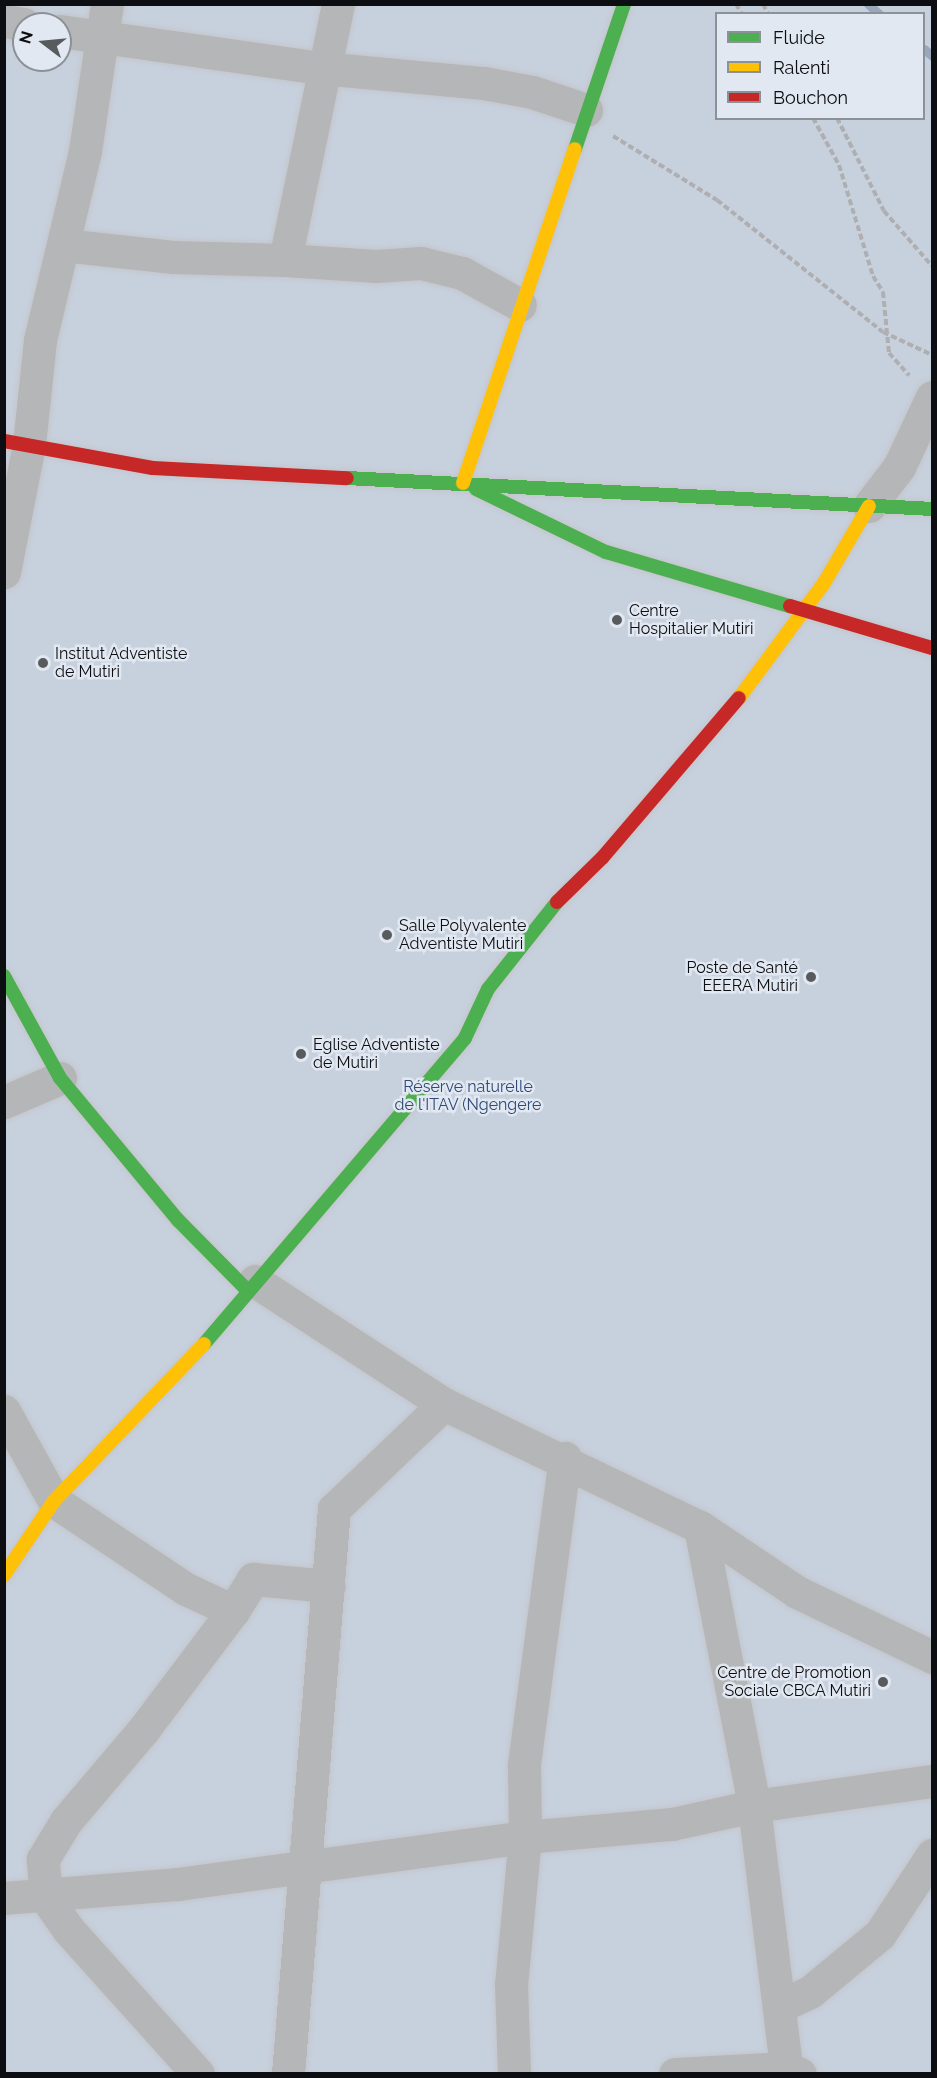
<!DOCTYPE html>
<html>
<head>
<meta charset="utf-8">
<style>
	body { margin:0 }
	#map { position:relative; width:937px; height:2078px; overflow:hidden; background:#e6e9ee; font-family:Raleway,sans-serif }
	div>[style] { position:absolute }
	.green>* { inset:0; background:#c7d0dd }
	.stream>* { height:9px; margin:-4.5px; padding:0 4.5px; transform-origin:4.5px; border-radius:4.5px; background:#98a7be }
	.path>* { height:4px; margin-top:-2px; transform-origin:0; background:repeating-linear-gradient(90deg,#afafb2 0 6px,transparent 0 9px) }
	.roads { filter:drop-shadow(0 0 2px #c4c6ca) drop-shadow(0 0 2px #c4c6ca) }
	.street>* { height:33px; margin:-16.5px; padding:0 16.5px; transform-origin:16.5px; border-radius:16.5px; background:#b5b6b8 }
	.fast>* { height:14px; margin:-7px; padding:0 7px; transform-origin:7px; border-radius:7px; background:#4caf50 }
	.slow>* { height:14px; margin:-7px; padding:0 7px; transform-origin:7px; border-radius:7px; background:#ffc107 }
	.jam>* { height:14px; margin:-7px; padding:0 7px; transform-origin:7px; border-radius:7px; background:#c62828 }
	.dots>* { width:16px; height:16px; translate:-50% -50%; box-sizing:border-box; border:3px solid #e2e8f1; border-radius:50% }
	span { translate:-50% -50%; white-space:nowrap; text-align:center; line-height:1.15; -webkit-text-stroke:5px #e2e8f1; paint-order:stroke }
	.poi-label { font-size:16px; color:#0c0e11 }
	.left { translate:0 -50%; text-align:left }
	.right { translate:-100% -50%; text-align:right }
	.park-label { font-size:16px; color:#2f4b76 }
	.frame { position:absolute; inset:0; border:6px solid #0c0e11; pointer-events:none }
	.legend { position:absolute; left:715px; top:12px; width:210px; height:108px; box-sizing:border-box; background:#e2e8f1; border:2px solid #8c9197; margin:0; padding:8px 10px; list-style:none; font-size:18px; color:#0c0e11 }
	.legend li { display:flex; align-items:center; gap:12px; height:30px }
	.legend b { width:30px; border:2px solid #8c9197 }
	.north { position:absolute; left:12px; top:12px; width:60px; height:60px; box-sizing:border-box; background:#e2e8f1; border:2px solid #8c9197; border-radius:50%; rotate:286deg; font-size:16px; font-weight:700; line-height:24px; text-align:center; color:#0c0e11 }
	.north::after { content:''; display:block; margin:auto; width:21px; height:27px; background:#585b5e; clip-path:polygon(50% 0,100% 100%,50% 72%,0 100%) }
</style>
</head>
<body>
<div id="map">
	<div class="green">
		<i style="clip-path:polygon(evenodd,5px 5px,932px 5px,932px 2073px,5px 2073px,5px 5px,716px 14px,924px 14px,924px 118px,716px 118px,716px 14px,5px 5px,24px 24px,60px 24px,60px 60px,24px 60px,24px 24px)"></i>
	</div>
	<div class="stream">
		<i style="left:868px;top:4px;width:15px;rotate:42deg"></i>
		<i style="left:924px;top:49px;width:11px;rotate:41deg"></i>
	</div>
	<div class="path">
		<i style="left:736px;top:4px;width:12px;rotate:59deg"></i>
		<i style="left:763px;top:4px;width:11px;rotate:63deg"></i>
		<i style="left:813px;top:118px;width:54px;rotate:61deg"></i>
		<i style="left:839px;top:165px;width:116px;rotate:73deg"></i>
		<i style="left:873px;top:276px;width:19px;rotate:58deg"></i>
		<i style="left:883px;top:292px;width:61px;rotate:84.4deg"></i>
		<i style="left:889px;top:353px;width:30px;rotate:48deg"></i>
		<i style="left:837px;top:118px;width:104px;rotate:63.2deg"></i>
		<i style="left:884px;top:211px;width:73px;rotate:48.9deg"></i>
		<i style="left:613px;top:136px;width:122px;rotate:31.6deg"></i>
		<i style="left:717px;top:200px;width:212px;rotate:38.5deg"></i>
		<i style="left:883px;top:332px;width:54px;rotate:25.1deg"></i>
	</div>
	<div class="roads">
		<div class="street">
			<i style="left:338px;top:4px;width:261px;rotate:101.7deg"></i>
			<i style="left:285px;top:260px;width:91px;rotate:3.8deg"></i>
			<i style="left:376px;top:266px;width:45px;rotate:-3.8deg"></i>
			<i style="left:421px;top:263px;width:42px;rotate:13.7deg"></i>
			<i style="left:462px;top:273px;width:66px;rotate:28.9deg"></i>
			<i style="left:4px;top:21px;width:20px;rotate:9deg"></i>
			<i style="left:60px;top:31px;width:264px;rotate:8.1deg"></i>
			<i style="left:321px;top:68px;width:164px;rotate:5.3deg"></i>
			<i style="left:484px;top:83px;width:49px;rotate:10.6deg"></i>
			<i style="left:532px;top:92px;width:57px;rotate:18.4deg"></i>
			<i style="left:63px;top:245px;width:111px;rotate:6.2deg"></i>
			<i style="left:173px;top:257px;width:112px;rotate:1.5deg"></i>
			<i style="left:869px;top:506px;width:49px;rotate:-52.4deg"></i>
			<i style="left:899px;top:467px;width:77px;rotate:-64.8deg"></i>
			<i style="left:4px;top:572px;width:129px;rotate:-78.9deg"></i>
			<i style="left:29px;top:445px;width:106px;rotate:-84deg"></i>
			<i style="left:40px;top:340px;width:194px;rotate:-76.6deg"></i>
			<i style="left:85px;top:151px;width:149px;rotate:-81.5deg"></i>
			<i style="left:4px;top:1102px;width:61px;rotate:-23.2deg"></i>
			<i style="left:255px;top:1281px;width:225px;rotate:33.1deg"></i>
			<i style="left:444px;top:1404px;width:284px;rotate:25.7deg"></i>
			<i style="left:700px;top:1527px;width:117px;rotate:33.8deg"></i>
			<i style="left:797px;top:1592px;width:150px;rotate:25.7deg"></i>
			<i style="left:4px;top:1411px;width:103px;rotate:60.9deg"></i>
			<i style="left:54px;top:1501px;width:159px;rotate:33.7deg"></i>
			<i style="left:186px;top:1589px;width:52px;rotate:25.1deg"></i>
			<i style="left:233px;top:1611px;width:38px;rotate:-58deg"></i>
			<i style="left:253px;top:1579px;width:76px;rotate:5.3deg"></i>
			<i style="left:700px;top:1527px;width:284px;rotate:79deg"></i>
			<i style="left:754px;top:1806px;width:264px;rotate:83deg"></i>
			<i style="left:4px;top:1898px;width:175px;rotate:-4.6deg"></i>
			<i style="left:178px;top:1884px;width:350px;rotate:-7.7deg"></i>
			<i style="left:525px;top:1837px;width:148px;rotate:-5.1deg"></i>
			<i style="left:672px;top:1824px;width:84px;rotate:-12.4deg"></i>
			<i style="left:754px;top:1806px;width:180px;rotate:-8deg"></i>
			<i style="left:780px;top:2006px;width:33px;rotate:-25deg"></i>
			<i style="left:810px;top:1992px;width:91px;rotate:-39.6deg"></i>
			<i style="left:880px;top:1934px;width:95px;rotate:-56.6deg"></i>
			<i style="left:198px;top:2074px;width:195px;rotate:-131.9deg"></i>
			<i style="left:68px;top:1929px;width:39px;rotate:-125deg"></i>
			<i style="left:46px;top:1897px;width:38px;rotate:-95deg"></i>
			<i style="left:43px;top:1859px;width:44px;rotate:-58.8deg"></i>
			<i style="left:66px;top:1821px;width:121px;rotate:-49.7deg"></i>
			<i style="left:144px;top:1729px;width:148px;rotate:-53deg"></i>
			<i style="left:288px;top:2074px;width:567px;rotate:-85.35deg"></i>
			<i style="left:334px;top:1509px;width:152px;rotate:-43.7deg"></i>
			<i style="left:514px;top:2074px;width:89px;rotate:-91.9deg"></i>
			<i style="left:511px;top:1985px;width:149px;rotate:-84.6deg"></i>
			<i style="left:525px;top:1837px;width:73px;rotate:-90.8deg"></i>
			<i style="left:524px;top:1764px;width:309px;rotate:-82.4deg"></i>
			<i style="left:675px;top:2074px;width:111px;rotate:-3.1deg"></i>
			<i style="left:786px;top:2068px;width:15px;rotate:23deg"></i>
		</div>
		<div class="fast">
			<i style="left:575px;top:149px;width:153px;rotate:-71.3deg"></i>
			<i style="left:347px;top:478px;width:586px;rotate:3.03deg"></i>
			<i style="left:476px;top:489px;width:144px;rotate:25.9deg"></i>
			<i style="left:606px;top:552px;width:192px;rotate:16.4deg"></i>
			<i style="left:4px;top:976px;width:116px;rotate:61.2deg"></i>
			<i style="left:60px;top:1078px;width:185px;rotate:50.3deg"></i>
			<i style="left:178px;top:1220px;width:98px;rotate:45.4deg"></i>
			<i style="left:204px;top:1344px;width:402px;rotate:-49.5deg"></i>
			<i style="left:465px;top:1038px;width:54px;rotate:-64.9deg"></i>
			<i style="left:488px;top:989px;width:111px;rotate:-51.6deg"></i>
		</div>
		<div class="slow">
			<i style="left:463px;top:483px;width:352px;rotate:-71.5deg"></i>
			<i style="left:739px;top:698px;width:143px;rotate:-53.5deg"></i>
			<i style="left:824px;top:583px;width:89px;rotate:-59.7deg"></i>
			<i style="left:4px;top:1575px;width:89px;rotate:-56deg"></i>
			<i style="left:54px;top:1501px;width:217px;rotate:-46.3deg"></i>
		</div>
		<div class="jam">
			<i style="left:4px;top:441px;width:151px;rotate:10.3deg"></i>
			<i style="left:153px;top:468px;width:194px;rotate:3deg"></i>
			<i style="left:790px;top:606px;width:148px;rotate:16.5deg"></i>
			<i style="left:557px;top:902px;width:64px;rotate:-44.4deg"></i>
			<i style="left:603px;top:857px;width:209px;rotate:-49.5deg"></i>
		</div>
	</div>
	<div class="dots">
		<i style="left:617px;top:620px;background:#585b5e"></i>
		<i style="left:43px;top:663px;background:#585b5e"></i>
		<i style="left:387px;top:935px;background:#585b5e"></i>
		<i style="left:811px;top:977px;background:#585b5e"></i>
		<i style="left:301px;top:1054px;background:#585b5e"></i>
		<i style="left:883px;top:1682px;background:#585b5e"></i>
	</div>
	<div class="poi-label">
		<span class="left" style="left:629px;top:620px">Centre<br>Hospitalier Mutiri</span>
		<span class="left" style="left:55px;top:663px">Institut Adventiste<br>de Mutiri</span>
		<span class="left" style="left:399px;top:935px">Salle Polyvalente<br>Adventiste Mutiri</span>
		<span class="right" style="left:798px;top:977px">Poste de Santé<br>EEERA Mutiri</span>
		<span class="left" style="left:313px;top:1054px">Eglise Adventiste<br>de Mutiri</span>
		<span class="right" style="left:871px;top:1682px">Centre de Promotion<br>Sociale CBCA Mutiri</span>
	</div>
	<div class="park-label">
		<span style="left:468px;top:1096px">Réserve naturelle<br>de l'ITAV (Ngengere</span>
	</div>
	<div class="frame"></div>
	<ul class="legend">
	<li><b style="height:8px;background:#4caf50"></b>Fluide</li>
	<li><b style="height:8px;background:#ffc107"></b>Ralenti</li>
	<li><b style="height:8px;background:#c62828"></b>Bouchon</li>
	</ul>
	<div class="north">N</div>
</div>
</body>
</html>
